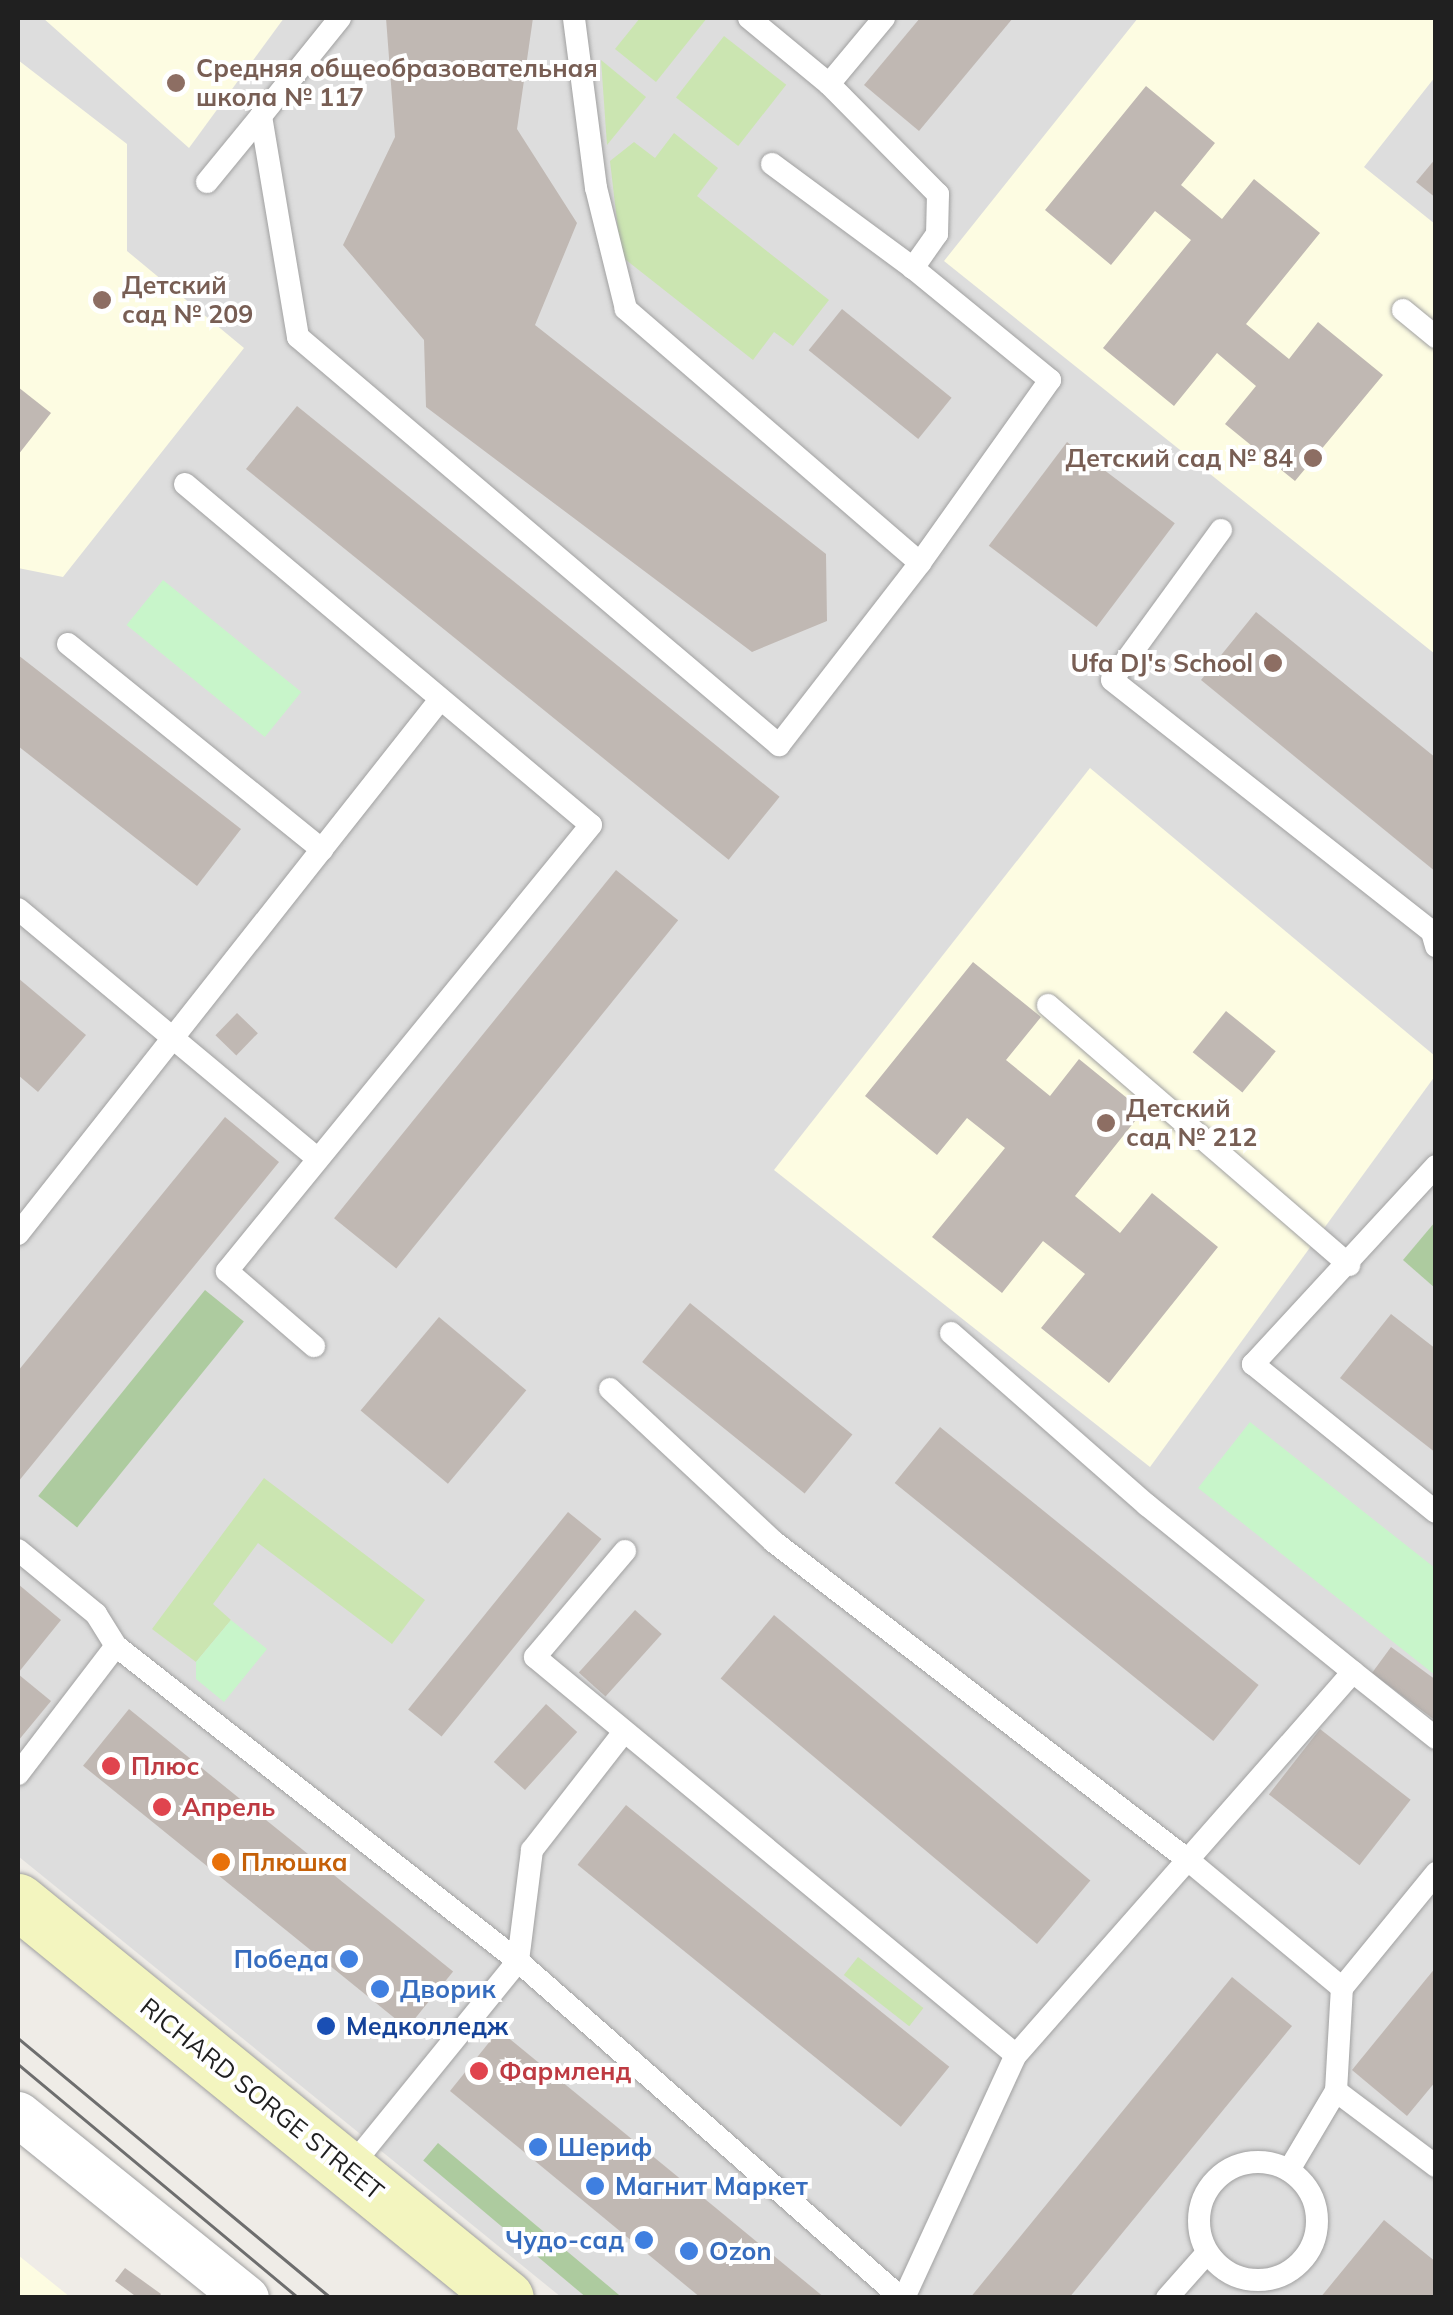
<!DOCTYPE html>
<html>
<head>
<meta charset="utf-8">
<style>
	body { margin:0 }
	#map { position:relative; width:1453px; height:2315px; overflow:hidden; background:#efece7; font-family:Mulish,sans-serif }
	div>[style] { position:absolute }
	.residential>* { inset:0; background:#ddd }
	.education>* { inset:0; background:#fdfce2 }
	.grass>* { inset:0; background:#cbe5b1; transform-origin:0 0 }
	.forest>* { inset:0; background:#adcb9f; transform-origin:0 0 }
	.park>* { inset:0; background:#c8f5ca; transform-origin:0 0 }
	.building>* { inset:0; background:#c0b8b3; transform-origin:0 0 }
	.roads { filter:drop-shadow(0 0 2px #a1a1a1) drop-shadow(0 0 2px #a1a1a1) }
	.service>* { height:22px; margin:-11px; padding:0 11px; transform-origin:11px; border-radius:11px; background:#fff }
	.service>.ring { margin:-11px; padding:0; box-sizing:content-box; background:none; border:22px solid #fff; border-radius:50% }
	.minor>* { height:45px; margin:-22.5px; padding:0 22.5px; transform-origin:22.5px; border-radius:22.5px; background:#fff }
	.secondary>* { height:55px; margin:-27.5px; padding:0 27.5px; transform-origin:27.5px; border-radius:27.5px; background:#f3f5bf }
	.tram>* { height:2.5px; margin:-1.25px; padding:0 1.25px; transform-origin:1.25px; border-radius:1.25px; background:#6e6e6e }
	.dots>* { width:28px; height:28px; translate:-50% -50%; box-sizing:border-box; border:5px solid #fff; border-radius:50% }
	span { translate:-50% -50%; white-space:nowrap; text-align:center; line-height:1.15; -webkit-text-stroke:8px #fff; paint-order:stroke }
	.education-label { font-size:25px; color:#785e54; font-weight:700 }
	.left { translate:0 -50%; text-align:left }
	.right { translate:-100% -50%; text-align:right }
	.health-label { font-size:25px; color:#be3a42; font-weight:700 }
	.food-label { font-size:25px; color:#c56008; font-weight:700 }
	.shop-label { font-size:25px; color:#366cbe; font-weight:700 }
	.transit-label { font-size:25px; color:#164399; font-weight:700 }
	.street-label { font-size:25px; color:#202020 }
	.frame { position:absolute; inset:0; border:20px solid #202020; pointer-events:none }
</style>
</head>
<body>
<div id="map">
	<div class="residential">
		<i style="clip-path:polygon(18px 18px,1435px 18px,1435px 2297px,561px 2297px,18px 1856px)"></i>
	</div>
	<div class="education">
		<i style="clip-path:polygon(43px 18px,284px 18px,189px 148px)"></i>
		<i style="clip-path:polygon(1138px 18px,1435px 18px,1435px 77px,1364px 167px,1435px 224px,1435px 654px,944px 261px)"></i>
		<i style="clip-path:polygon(18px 60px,127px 144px,127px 251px,244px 348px,63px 577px,18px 568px)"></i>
		<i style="clip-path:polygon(1090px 768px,1435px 1056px,1435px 1076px,1150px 1467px,774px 1170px)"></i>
		<i style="clip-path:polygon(18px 2255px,70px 2297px,18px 2297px)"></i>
	</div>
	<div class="grass">
		<i style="clip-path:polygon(640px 18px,707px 18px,656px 82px,615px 49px)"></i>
		<i style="left:724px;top:36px;width:79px;height:78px;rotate:38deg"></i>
		<i style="clip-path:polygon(601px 60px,646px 97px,607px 145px)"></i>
		<i style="clip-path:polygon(674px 133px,718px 168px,697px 196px,829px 300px,793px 346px,774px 332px,753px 360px,621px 256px,610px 161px,634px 142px,655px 158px)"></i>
		<i style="clip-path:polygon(264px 1478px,425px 1600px,392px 1644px,258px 1543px,213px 1604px,231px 1620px,196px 1662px,152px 1629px)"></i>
		<i style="left:858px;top:1957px;width:83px;height:23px;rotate:38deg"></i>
	</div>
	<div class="forest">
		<i style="clip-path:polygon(1435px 1222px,1435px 1288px,1403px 1260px)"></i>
		<i style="left:205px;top:1290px;width:50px;height:265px;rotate:39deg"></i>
		<i style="left:438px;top:2143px;width:241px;height:23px;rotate:40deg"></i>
	</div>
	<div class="park">
		<i style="left:163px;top:580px;width:178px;height:58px;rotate:39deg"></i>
		<i style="clip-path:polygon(1250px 1422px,1435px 1568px,1435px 1675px,1198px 1488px)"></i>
		<i style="clip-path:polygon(231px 1620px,267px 1649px,224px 1702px,196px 1679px,196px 1662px)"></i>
	</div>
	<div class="building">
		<i style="clip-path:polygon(386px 18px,533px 18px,517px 129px,577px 223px,535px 325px,826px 554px,827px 621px,752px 652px,426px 407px,424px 340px,343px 245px,395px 137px)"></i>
		<i style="clip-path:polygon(920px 18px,1013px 18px,919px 131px,864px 85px)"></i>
		<i style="clip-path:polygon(1146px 86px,1215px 143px,1181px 185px,1222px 219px,1254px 179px,1320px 233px,1246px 324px,1289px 359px,1318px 322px,1383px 375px,1295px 481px,1225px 424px,1256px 386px,1217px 353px,1174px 406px,1103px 348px,1191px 240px,1155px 211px,1111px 265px,1045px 210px)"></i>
		<i style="clip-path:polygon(1436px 158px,1436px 198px,1416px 182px)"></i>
		<i style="left:842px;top:309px;width:141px;height:53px;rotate:39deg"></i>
		<i style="clip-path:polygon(18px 387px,51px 413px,18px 455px)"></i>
		<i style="left:297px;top:406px;width:621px;height:81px;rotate:39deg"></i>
		<i style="left:1067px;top:442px;width:135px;height:130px;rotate:37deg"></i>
		<i style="clip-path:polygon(1256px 612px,1436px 758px,1436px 872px,1201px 680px)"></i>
		<i style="clip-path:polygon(18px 655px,241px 829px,197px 886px,18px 746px)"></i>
		<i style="left:616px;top:870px;width:80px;height:448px;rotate:39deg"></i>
		<i style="clip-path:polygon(973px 962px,1041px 1017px,1006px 1060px,1050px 1096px,1079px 1059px,1143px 1111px,1075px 1196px,1120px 1233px,1152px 1193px,1218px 1247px,1109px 1383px,1041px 1328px,1085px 1274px,1043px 1241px,1002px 1293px,932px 1237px,1005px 1148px,967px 1118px,937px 1155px,865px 1096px)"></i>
		<i style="clip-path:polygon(18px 978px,86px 1035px,38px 1092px,18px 1075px)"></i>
		<i style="left:1226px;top:1011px;width:64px;height:53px;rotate:39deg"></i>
		<i style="left:237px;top:1013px;width:29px;height:31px;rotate:44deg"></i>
		<i style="clip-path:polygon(225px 1117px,279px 1162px,18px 1482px,18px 1371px)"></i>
		<i style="left:690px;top:1303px;width:209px;height:76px;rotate:39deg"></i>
		<i style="clip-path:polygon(1391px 1314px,1436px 1349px,1436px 1453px,1340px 1378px)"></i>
		<i style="left:439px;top:1317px;width:114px;height:122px;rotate:40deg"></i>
		<i style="left:940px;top:1427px;width:410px;height:72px;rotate:39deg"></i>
		<i style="left:568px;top:1512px;width:43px;height:254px;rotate:39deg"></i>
		<i style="clip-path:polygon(18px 1584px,61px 1620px,18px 1673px)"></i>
		<i style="left:635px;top:1610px;width:36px;height:84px;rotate:42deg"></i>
		<i style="left:774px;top:1615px;width:413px;height:83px;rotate:40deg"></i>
		<i style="clip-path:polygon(1391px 1647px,1436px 1680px,1436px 1721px,1372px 1673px)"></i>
		<i style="clip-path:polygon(18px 1674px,51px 1701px,18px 1741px)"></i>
		<i style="left:546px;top:1704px;width:42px;height:78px;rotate:42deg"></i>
		<i style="left:129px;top:1709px;width:417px;height:73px;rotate:39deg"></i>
		<i style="left:1320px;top:1729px;width:115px;height:83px;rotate:38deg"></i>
		<i style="left:626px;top:1805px;width:416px;height:77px;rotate:39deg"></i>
		<i style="clip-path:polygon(1436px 1967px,1436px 2081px,1407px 2116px,1352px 2070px)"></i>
		<i style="clip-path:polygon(1232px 1977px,1292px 2026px,1069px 2298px,970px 2298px)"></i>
		<i style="clip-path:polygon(499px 2030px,711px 2204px,825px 2298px,701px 2298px,450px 2091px)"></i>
		<i style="clip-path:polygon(1384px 2220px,1436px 2262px,1436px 2298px,1320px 2298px)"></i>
		<i style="clip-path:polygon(125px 2268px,161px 2294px,158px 2298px,138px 2298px,115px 2281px)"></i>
	</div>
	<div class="roads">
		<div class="service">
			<i style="left:340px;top:18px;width:126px;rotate:128.9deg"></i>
			<i style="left:261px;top:116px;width:224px;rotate:80.5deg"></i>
			<i style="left:298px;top:337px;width:631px;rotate:40.31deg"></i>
			<i style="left:779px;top:745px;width:230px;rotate:-52.2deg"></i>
			<i style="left:920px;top:563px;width:389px;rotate:-139.2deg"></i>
			<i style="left:626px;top:309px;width:125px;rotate:-103.9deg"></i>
			<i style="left:596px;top:188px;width:171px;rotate:-97.4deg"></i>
			<i style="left:749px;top:18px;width:104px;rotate:39.5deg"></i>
			<i style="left:829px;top:84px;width:86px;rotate:-50.2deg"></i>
			<i style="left:829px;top:84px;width:155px;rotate:45.3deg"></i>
			<i style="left:938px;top:194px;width:40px;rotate:91.4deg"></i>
			<i style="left:937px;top:234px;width:42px;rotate:125.2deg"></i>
			<i style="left:913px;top:268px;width:177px;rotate:39.3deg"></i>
			<i style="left:1050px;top:380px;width:224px;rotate:125.4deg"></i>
			<i style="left:772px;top:164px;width:175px;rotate:36.4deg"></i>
			<i style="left:207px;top:182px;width:85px;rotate:-50.7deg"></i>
			<i style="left:1403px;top:310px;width:43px;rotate:39.3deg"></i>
			<i style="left:185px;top:484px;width:530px;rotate:40.03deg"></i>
			<i style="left:591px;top:825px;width:576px;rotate:129.22deg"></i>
			<i style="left:227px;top:1271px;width:115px;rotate:40.8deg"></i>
			<i style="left:1221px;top:530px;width:185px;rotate:126deg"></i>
			<i style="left:1112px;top:680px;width:407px;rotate:38.2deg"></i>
			<i style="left:1432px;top:932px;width:15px;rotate:74deg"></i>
			<i style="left:68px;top:644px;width:327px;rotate:39deg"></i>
			<i style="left:18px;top:909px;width:388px;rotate:39.8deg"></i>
			<i style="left:1048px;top:1005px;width:398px;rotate:40.8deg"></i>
			<i style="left:1436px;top:1166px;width:270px;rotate:132.7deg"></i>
			<i style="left:1253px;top:1364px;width:235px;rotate:39deg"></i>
			<i style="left:18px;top:1234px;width:679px;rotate:-51.7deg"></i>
			<i style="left:951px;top:1333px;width:261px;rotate:41.3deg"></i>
			<i style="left:1147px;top:1505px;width:265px;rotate:39deg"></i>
			<i style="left:610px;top:1389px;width:224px;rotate:43deg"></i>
			<i style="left:774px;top:1542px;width:522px;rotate:37.53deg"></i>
			<i style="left:1188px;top:1860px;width:200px;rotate:39.7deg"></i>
			<i style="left:18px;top:1550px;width:101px;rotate:39.4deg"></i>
			<i style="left:96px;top:1614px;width:38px;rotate:58deg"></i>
			<i style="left:116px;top:1646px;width:511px;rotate:38.08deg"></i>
			<i style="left:518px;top:1961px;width:510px;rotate:41.34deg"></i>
			<i style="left:625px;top:1551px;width:139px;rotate:130.3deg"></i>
			<i style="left:535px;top:1657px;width:624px;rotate:39.61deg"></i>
			<i style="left:1016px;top:2055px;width:510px;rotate:-48.66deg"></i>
			<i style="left:1353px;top:1672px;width:106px;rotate:38.5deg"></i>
			<i style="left:18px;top:1774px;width:161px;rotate:-52.6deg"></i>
			<i style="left:1336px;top:2091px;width:125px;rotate:36.9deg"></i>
			<i class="ring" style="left:1199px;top:2162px;width:96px;height:96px"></i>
			<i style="left:349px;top:2169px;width:268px;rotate:-50.9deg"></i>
			<i style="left:518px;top:1961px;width:112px;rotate:-82.8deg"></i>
			<i style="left:532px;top:1850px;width:150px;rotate:-52.1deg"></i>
			<i style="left:1289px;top:2170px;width:92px;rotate:-59.3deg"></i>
			<i style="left:1336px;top:2091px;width:103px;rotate:-86.7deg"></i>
			<i style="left:1342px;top:1988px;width:149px;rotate:-50.7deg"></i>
			<i style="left:904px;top:2298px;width:268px;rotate:-65.3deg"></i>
			<i style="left:1167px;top:2298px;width:60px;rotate:-48.4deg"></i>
		</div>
		<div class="minor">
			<i style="left:18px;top:2114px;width:293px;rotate:38.9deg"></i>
		</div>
		<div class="secondary">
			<i style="left:18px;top:1901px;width:629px;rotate:39.13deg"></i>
		</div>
	</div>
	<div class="tram">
		<i style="left:18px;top:2038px;width:407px;rotate:39.7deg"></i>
		<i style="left:18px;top:2064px;width:366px;rotate:39.8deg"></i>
	</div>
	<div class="dots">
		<i style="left:176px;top:83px;background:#8d6e63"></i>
		<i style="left:102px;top:300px;background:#8d6e63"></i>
		<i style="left:1313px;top:458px;background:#8d6e63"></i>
		<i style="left:1273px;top:663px;background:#8d6e63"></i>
		<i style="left:1106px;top:1123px;background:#8d6e63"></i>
		<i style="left:111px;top:1766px;background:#e0444e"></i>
		<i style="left:162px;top:1807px;background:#e0444e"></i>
		<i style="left:221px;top:1862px;background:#e8710a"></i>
		<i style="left:349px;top:1959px;background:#3f7fe0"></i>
		<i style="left:380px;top:1989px;background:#3f7fe0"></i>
		<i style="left:326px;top:2026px;background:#1a4fb4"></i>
		<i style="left:479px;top:2071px;background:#e0444e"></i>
		<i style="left:538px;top:2147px;background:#3f7fe0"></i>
		<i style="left:595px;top:2186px;background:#3f7fe0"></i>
		<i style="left:644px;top:2240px;background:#3f7fe0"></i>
		<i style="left:689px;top:2251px;background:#3f7fe0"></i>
	</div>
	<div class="education-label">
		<span class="left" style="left:196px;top:83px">Средняя общеобразовательная<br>школа № 117</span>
		<span class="left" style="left:122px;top:300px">Детский<br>сад № 209</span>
		<span class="right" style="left:1293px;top:458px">Детский сад № 84</span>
		<span class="right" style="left:1253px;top:663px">Ufa DJ's School</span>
		<span class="left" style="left:1126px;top:1123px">Детский<br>сад № 212</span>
	</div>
	<div class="health-label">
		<span class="left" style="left:131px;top:1766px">Плюс</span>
		<span class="left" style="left:182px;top:1807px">Апрель</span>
		<span class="left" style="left:499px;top:2071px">Фармленд</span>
	</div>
	<div class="food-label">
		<span class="left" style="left:241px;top:1862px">Плюшка</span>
	</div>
	<div class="shop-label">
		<span class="right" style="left:329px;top:1959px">Победа</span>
		<span class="left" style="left:400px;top:1989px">Дворик</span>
		<span class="left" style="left:558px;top:2147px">Шериф</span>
		<span class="left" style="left:615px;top:2186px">Магнит Маркет</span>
		<span class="right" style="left:624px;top:2240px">Чудо-сад</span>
		<span class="left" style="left:709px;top:2251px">Ozon</span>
	</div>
	<div class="transit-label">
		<span class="left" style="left:346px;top:2026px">Медколледж</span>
	</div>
	<div class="street-label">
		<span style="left:262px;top:2099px;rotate:39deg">RICHARD SORGE STREET</span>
	</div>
	<div class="frame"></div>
</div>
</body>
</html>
